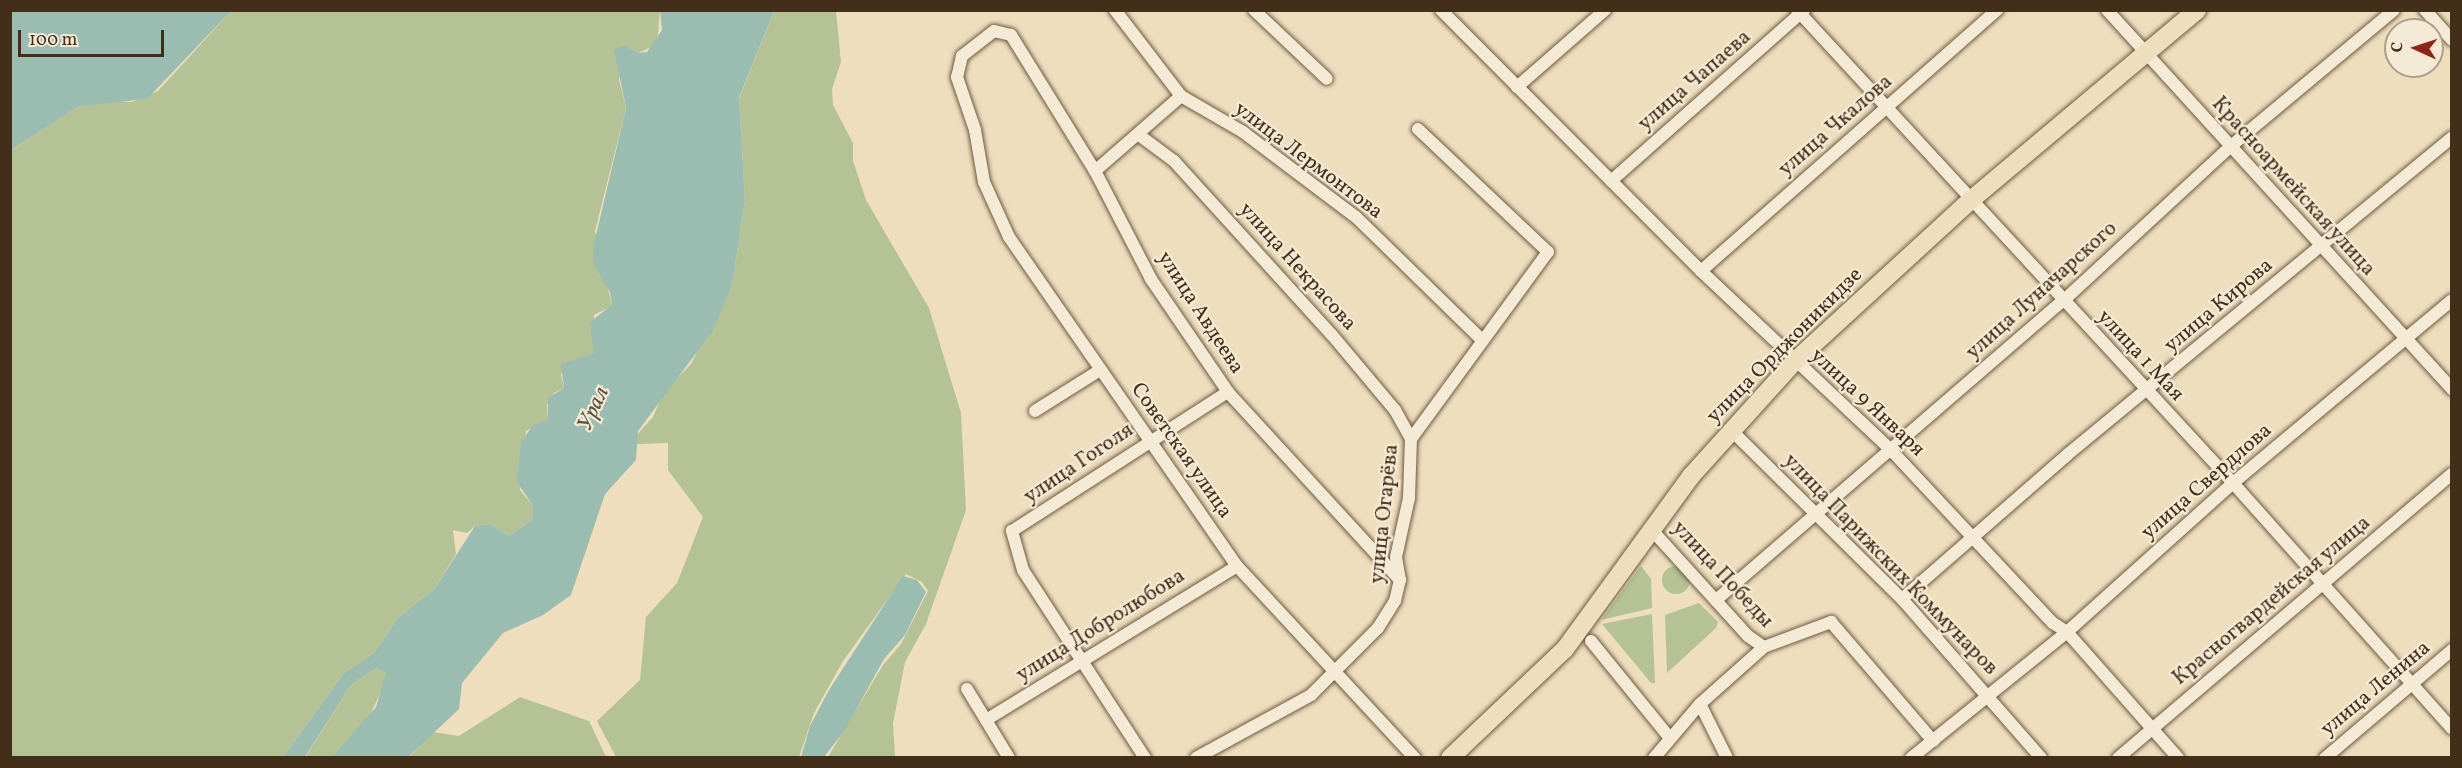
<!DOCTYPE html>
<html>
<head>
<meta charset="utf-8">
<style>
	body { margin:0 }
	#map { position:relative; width:2462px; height:768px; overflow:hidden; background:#efdebe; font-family:Vollkorn,serif }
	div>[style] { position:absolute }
	.green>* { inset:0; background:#b4c295 }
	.round { border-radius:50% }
	.water>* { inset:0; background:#9abcb1 }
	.roads { filter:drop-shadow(0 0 2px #6d5a42) drop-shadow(0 0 2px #6d5a42) }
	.minor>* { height:12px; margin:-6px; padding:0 6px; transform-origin:6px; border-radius:6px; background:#f5ead5 }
	.primary>* { height:18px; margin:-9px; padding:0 9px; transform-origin:9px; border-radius:9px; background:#efdebe }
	span { translate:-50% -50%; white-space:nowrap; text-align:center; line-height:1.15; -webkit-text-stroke:4.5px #f5ead5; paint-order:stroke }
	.street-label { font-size:21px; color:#422e19 }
	.water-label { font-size:22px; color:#58523f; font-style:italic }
	.frame { position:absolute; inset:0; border:12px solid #422e19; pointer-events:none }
	.north { position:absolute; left:2384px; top:18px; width:60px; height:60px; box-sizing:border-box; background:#f5ead5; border:2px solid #ad9f8a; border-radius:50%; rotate:273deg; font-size:16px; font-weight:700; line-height:24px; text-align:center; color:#422e19 }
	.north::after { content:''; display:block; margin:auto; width:21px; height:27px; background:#8f2418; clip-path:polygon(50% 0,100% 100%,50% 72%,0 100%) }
	.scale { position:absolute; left:18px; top:30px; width:146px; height:27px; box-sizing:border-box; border:3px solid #422e19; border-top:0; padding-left:8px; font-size:18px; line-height:21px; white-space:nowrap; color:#422e19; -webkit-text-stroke:4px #f5ead5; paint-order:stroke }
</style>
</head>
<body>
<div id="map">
	<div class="green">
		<i style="clip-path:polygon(231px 11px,660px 11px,657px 44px,639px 53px,625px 45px,619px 80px,626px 108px,595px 231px,612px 306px,594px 315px,594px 353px,561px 374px,564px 388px,554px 393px,547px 405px,548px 419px,526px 431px,520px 490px,533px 506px,533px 519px,509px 536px,490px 524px,475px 526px,467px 533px,453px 530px,456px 554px,435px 588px,398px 618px,374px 653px,344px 673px,283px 757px,11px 758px,11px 150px,79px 106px,100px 100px,132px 102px,158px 91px)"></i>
		<i style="clip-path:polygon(774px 11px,836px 11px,841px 62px,832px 89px,833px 105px,853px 143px,853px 161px,866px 200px,929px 308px,961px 413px,966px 510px,926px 624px,905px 662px,893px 723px,895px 757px,828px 757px,883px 665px,901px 644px,928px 591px,922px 582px,906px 574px,843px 661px,814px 713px,799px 757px,616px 757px,597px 721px,640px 680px,646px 617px,677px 583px,703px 517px,668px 470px,668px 443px,637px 444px,635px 437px,653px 417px,663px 393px,691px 364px,732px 285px,745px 201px,739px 99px)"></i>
		<i style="clip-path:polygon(1641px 566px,1651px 579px,1652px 608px,1601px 620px)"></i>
		<i class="round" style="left:1662px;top:566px;width:28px;height:28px"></i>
		<i style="clip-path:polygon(1699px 603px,1718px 622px,1716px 628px,1667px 673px,1665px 615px)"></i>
		<i style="clip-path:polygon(1652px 614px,1655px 683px,1651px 683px,1602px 624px)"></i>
		<i style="clip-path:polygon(376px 668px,386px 673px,385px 683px,368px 719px,332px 757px,305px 758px,351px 685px)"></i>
		<i style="clip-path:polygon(520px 697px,589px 721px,606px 757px,408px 758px,433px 732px,459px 736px)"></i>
	</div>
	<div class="water">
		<i style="clip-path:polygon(94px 11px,231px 11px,147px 99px,79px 106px,11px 150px,11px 11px)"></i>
		<i style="clip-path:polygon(660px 11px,774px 11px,739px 98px,745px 201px,732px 285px,712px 332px,638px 431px,636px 460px,605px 494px,571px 595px,543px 615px,503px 633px,462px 683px,459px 709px,408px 757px,332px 757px,376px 707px,386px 673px,376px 668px,351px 685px,305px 757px,283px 757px,344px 673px,374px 653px,398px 618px,435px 588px,475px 526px,490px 524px,509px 536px,533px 519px,533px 506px,517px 482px,521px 443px,532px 426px,548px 419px,548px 398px,564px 388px,561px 364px,594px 353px,590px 322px,612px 305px,610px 292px,594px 265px,593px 248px,626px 108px,614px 50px,625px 45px,639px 53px,647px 52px,662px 30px)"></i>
		<i style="clip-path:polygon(903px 576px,917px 580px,926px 592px,905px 635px,884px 659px,845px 730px,824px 757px,801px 757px,810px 726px,829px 690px)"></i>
	</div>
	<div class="roads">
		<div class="minor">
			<i style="left:1115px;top:10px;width:108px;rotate:52.5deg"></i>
			<i style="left:1181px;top:96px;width:72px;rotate:30.1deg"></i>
			<i style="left:1243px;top:132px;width:141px;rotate:37deg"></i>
			<i style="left:1356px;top:217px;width:177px;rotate:44.3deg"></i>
			<i style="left:1254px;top:10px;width:100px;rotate:43.4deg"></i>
			<i style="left:1441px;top:10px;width:368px;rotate:45.1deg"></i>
			<i style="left:1701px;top:271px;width:260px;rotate:43.3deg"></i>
			<i style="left:1890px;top:449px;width:238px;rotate:46.9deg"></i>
			<i style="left:2053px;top:623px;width:17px;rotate:33deg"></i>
			<i style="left:2067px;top:632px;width:168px;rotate:48.6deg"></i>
			<i style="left:1797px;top:10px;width:643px;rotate:47.33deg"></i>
			<i style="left:2233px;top:483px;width:329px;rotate:48.3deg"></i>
			<i style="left:2107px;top:10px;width:513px;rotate:47.69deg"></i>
			<i style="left:2425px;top:10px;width:40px;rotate:48deg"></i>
			<i style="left:1517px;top:87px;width:117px;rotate:-41.2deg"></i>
			<i style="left:1139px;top:135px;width:44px;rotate:36.6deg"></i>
			<i style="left:1174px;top:161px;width:235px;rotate:47.8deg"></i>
			<i style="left:1332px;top:335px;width:98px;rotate:50deg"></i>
			<i style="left:1395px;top:410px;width:33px;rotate:61deg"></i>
			<i style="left:1095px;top:171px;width:114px;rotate:-41.1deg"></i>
			<i style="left:1611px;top:181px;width:258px;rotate:-41.5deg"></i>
			<i style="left:1701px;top:271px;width:395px;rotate:-41.4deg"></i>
			<i style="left:1035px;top:411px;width:77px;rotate:-32.2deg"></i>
			<i style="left:1731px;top:430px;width:240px;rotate:44.7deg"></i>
			<i style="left:1902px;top:599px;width:211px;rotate:48.8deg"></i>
			<i style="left:1651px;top:529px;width:144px;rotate:47.8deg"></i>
			<i style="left:1748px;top:636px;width:19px;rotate:35deg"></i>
			<i style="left:1400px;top:580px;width:255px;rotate:-132.5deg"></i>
			<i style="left:1228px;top:392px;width:137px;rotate:-124.3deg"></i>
			<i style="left:1151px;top:279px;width:122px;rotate:-117.4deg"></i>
			<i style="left:1095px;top:171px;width:160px;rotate:-121.7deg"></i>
			<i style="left:1011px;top:35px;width:17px;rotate:-167deg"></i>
			<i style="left:994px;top:31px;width:41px;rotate:142deg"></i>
			<i style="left:962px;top:56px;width:22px;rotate:103deg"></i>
			<i style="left:957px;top:77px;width:56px;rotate:71.2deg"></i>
			<i style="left:975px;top:130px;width:53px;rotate:80.2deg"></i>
			<i style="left:984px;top:182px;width:60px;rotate:65.6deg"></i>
			<i style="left:1009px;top:237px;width:400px;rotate:55.3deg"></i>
			<i style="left:1237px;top:566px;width:262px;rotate:47.2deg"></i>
			<i style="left:1902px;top:599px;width:220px;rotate:-41.1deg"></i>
			<i style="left:2068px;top:454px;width:498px;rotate:-39.5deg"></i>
			<i style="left:1716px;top:600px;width:458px;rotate:-40.8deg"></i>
			<i style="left:2063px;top:301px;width:229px;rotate:-42.7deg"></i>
			<i style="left:2231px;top:146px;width:212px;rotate:-39.8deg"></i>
			<i style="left:1591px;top:641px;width:124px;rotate:50.9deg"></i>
			<i style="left:967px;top:689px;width:81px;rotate:58.7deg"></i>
			<i style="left:1700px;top:704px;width:60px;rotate:63.4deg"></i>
			<i style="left:986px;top:720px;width:294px;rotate:-31.5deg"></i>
			<i style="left:1145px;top:758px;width:224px;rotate:-123deg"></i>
			<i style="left:1023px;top:570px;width:41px;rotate:-105.8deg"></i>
			<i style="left:1012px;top:531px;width:257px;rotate:-32.8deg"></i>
			<i style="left:1196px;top:758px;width:131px;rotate:-28.7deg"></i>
			<i style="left:1311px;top:695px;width:95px;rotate:-45deg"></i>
			<i style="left:1378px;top:628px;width:32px;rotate:-58deg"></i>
			<i style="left:1395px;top:601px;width:22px;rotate:-77deg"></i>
			<i style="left:1400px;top:580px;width:23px;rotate:-100deg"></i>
			<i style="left:1396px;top:557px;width:60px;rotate:-77.6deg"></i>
			<i style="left:1409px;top:498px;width:59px;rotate:-88.1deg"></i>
			<i style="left:1411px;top:439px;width:232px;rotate:-53.8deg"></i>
			<i style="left:1548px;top:252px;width:179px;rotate:-136.6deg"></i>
			<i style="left:1654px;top:758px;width:71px;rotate:-49.6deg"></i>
			<i style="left:1700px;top:704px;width:86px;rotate:-41.7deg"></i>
			<i style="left:1764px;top:647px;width:72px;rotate:-20.5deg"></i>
			<i style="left:1831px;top:622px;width:157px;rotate:49.4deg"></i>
			<i style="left:1911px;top:758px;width:201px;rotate:-38.9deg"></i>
			<i style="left:2067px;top:632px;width:223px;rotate:-41.9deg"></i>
			<i style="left:2233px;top:483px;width:285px;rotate:-39.9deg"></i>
			<i style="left:2118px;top:758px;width:438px;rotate:-40.4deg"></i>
			<i style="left:2325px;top:758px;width:167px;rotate:-40.4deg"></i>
		</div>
		<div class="primary">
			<i style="left:1450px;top:758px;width:158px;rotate:-43.5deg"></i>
			<i style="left:1565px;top:649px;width:214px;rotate:-53.9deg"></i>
			<i style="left:1691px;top:476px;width:154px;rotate:-47.9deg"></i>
			<i style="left:1794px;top:362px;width:241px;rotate:-42.5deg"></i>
			<i style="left:1972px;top:199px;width:294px;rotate:-40deg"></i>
		</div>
	</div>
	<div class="street-label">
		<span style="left:1695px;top:81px;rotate:-41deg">улица Чапаева</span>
		<span style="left:1836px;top:126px;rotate:-41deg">улица Чкалова</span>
		<span style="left:1308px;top:161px;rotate:37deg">улица Лермонтова</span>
		<span style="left:2293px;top:187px;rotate:48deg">Красноармейская улица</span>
		<span style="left:1297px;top:267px;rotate:48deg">улица Некрасова</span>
		<span style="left:2042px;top:291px;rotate:-42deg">улица Луначарского</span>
		<span style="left:2219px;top:306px;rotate:-40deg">улица Кирова</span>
		<span style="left:1200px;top:313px;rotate:57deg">улица Авдеева</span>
		<span style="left:1785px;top:346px;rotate:-45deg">улица Орджоникидзе</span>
		<span style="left:2140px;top:356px;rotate:47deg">улица 1 Мая</span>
		<span style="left:1867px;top:403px;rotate:43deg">улица 9 Января</span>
		<span style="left:1181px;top:451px;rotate:55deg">Советская улица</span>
		<span style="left:1079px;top:464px;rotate:-34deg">улица Гоголя</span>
		<span style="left:2207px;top:482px;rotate:-41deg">улица Свердлова</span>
		<span style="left:1385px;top:514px;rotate:-84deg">улица Огарёва</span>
		<span style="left:1890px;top:565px;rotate:46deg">улица Парижских Коммунаров</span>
		<span style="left:1722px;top:575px;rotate:47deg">улица Победы</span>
		<span style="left:2272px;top:601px;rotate:-40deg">Красногвардейская улица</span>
		<span style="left:1101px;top:626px;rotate:-32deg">улица Добролюбова</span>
		<span style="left:2376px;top:689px;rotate:-40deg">улица Ленина</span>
	</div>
	<div class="water-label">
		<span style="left:594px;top:409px;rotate:-65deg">Урал</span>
	</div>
	<div class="frame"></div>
	<div class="north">С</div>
	<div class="scale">100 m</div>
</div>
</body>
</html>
